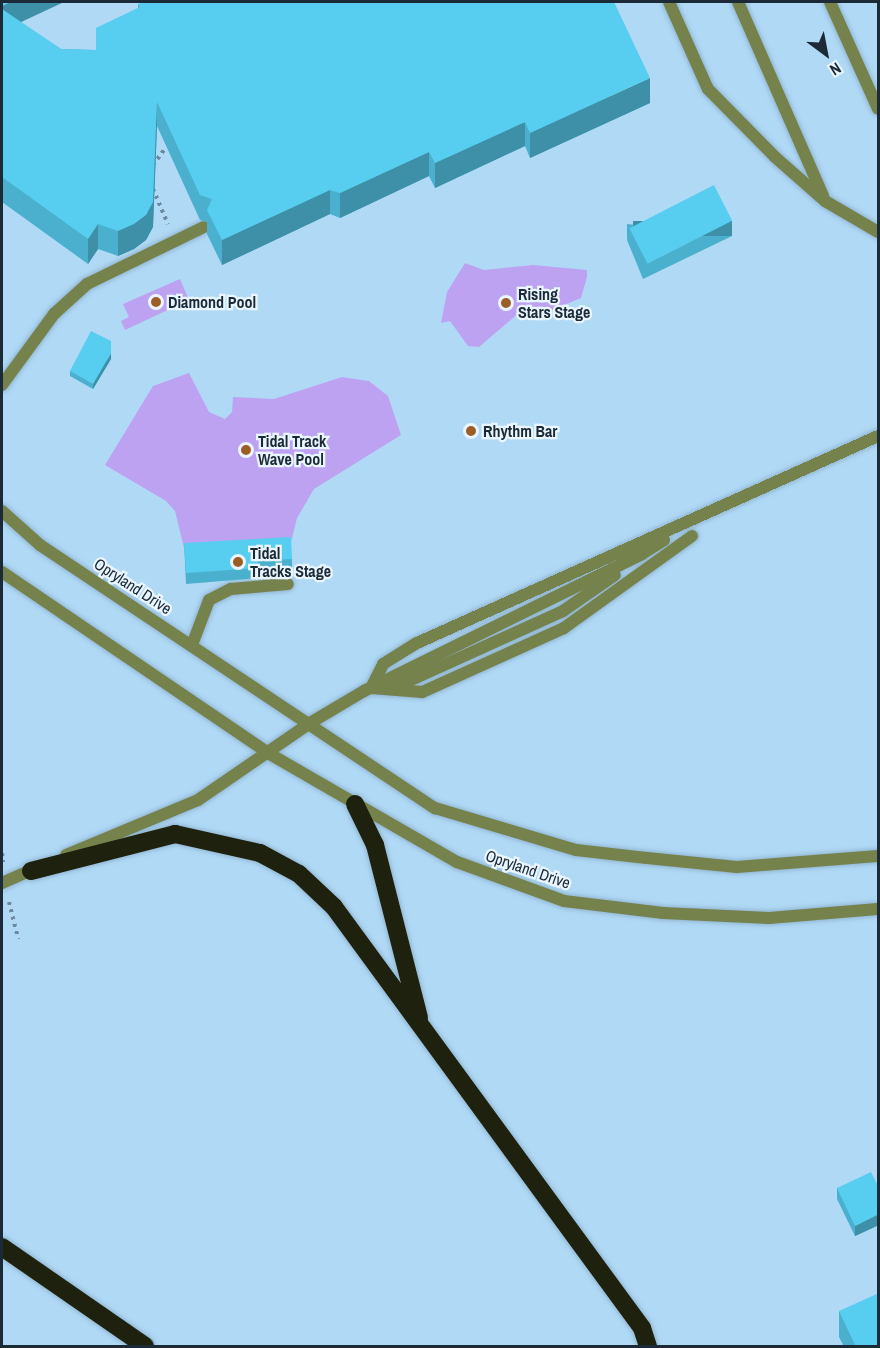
<!DOCTYPE html>
<html>
<head>
<meta charset="utf-8">
<style>
	body { margin:0 }
	#map { position:relative; width:880px; height:1348px; overflow:hidden; background:#b0d9f6; font-family:"Archivo Narrow",sans-serif }
	div>[style] { position:absolute }
	.water>* { inset:0; background:#bea2f2 }
	.path>* { height:4px; margin-top:-2px; transform-origin:0; background:repeating-linear-gradient(90deg,#6b889d 0 3px,transparent 0 7.5px) }
	.roads { filter:drop-shadow(0 0 2px #92b6d0) drop-shadow(0 0 2px #92b6d0) }
	.lane>* { height:12px; margin:-6px; padding:0 6px; transform-origin:6px; border-radius:6px; background:#75824c }
	.highway>* { height:18px; margin:-9px; padding:0 9px; transform-origin:9px; border-radius:9px; background:#1d210d }
	.wall>* { inset:0; background:#4bb0ce }
	.shaded-wall>* { inset:0; background:#3d90a7; transform-origin:0 0 }
	.building>* { inset:0; background:#57cdef; transform-origin:0 0 }
	.dots>* { width:16px; height:16px; translate:-50% -50%; box-sizing:border-box; border:3px solid #eaf6ff; border-radius:50% }
	span { translate:-50% -50%; white-space:nowrap; text-align:center; line-height:1.15; -webkit-text-stroke:4.5px #eaf6ff; paint-order:stroke }
	.poi-label { font-size:16px; color:#1b2a36; font-weight:700 }
	.left { translate:0 -50%; text-align:left }
	.street-label { font-size:16px; color:#1b2a36 }
	.frame { position:absolute; inset:0; border:3px solid #1b2a36; pointer-events:none }
	.north { position:absolute; left:796px; top:24px; width:60px; height:60px; -webkit-text-stroke:4px #eaf6ff; paint-order:stroke; rotate:148deg; font-size:16px; font-weight:700; line-height:24px; text-align:center; color:#1b2a36 }
	.north::after { content:''; display:block; margin:auto; width:21px; height:27px; background:#1b2a36; clip-path:polygon(50% 0,100% 100%,50% 72%,0 100%) }
</style>
</head>
<body>
<div id="map">
	<div class="water">
		<i style="clip-path:polygon(465px 263px,484px 270px,533px 265px,587px 270px,587px 277px,581px 298px,528px 320px,521px 311px,479px 347px,468px 346px,450px 321px,441px 323px,447px 292px)"></i>
		<i style="clip-path:polygon(180px 279px,189px 300px,125px 330px,121px 321px,129px 317px,123px 304px)"></i>
		<i style="clip-path:polygon(189px 373px,209px 412px,225px 419px,232px 412px,233px 397px,274px 399px,342px 377px,369px 381px,388px 396px,401px 435px,314px 489px,297px 518px,291px 542px,184px 548px,175px 511px,166px 501px,105px 465px,153px 386px)"></i>
	</div>
	<div class="path">
		<i style="left:153px;top:165px;width:22px;rotate:-54deg"></i>
		<i style="left:153px;top:189px;width:38px;rotate:67deg"></i>
		<i style="left:2px;top:853px;width:9px;rotate:84deg"></i>
		<i style="left:9px;top:902px;width:38px;rotate:76deg"></i>
	</div>
	<div class="roads">
		<div class="lane">
			<i style="left:669px;top:2px;width:95px;rotate:65.9deg"></i>
			<i style="left:708px;top:89px;width:95px;rotate:45.4deg"></i>
			<i style="left:775px;top:157px;width:67px;rotate:41.3deg"></i>
			<i style="left:825px;top:201px;width:61px;rotate:30.3deg"></i>
			<i style="left:738px;top:2px;width:212px;rotate:66.3deg"></i>
			<i style="left:830px;top:2px;width:117px;rotate:65.8deg"></i>
			<i style="left:2px;top:385px;width:88px;rotate:-53.8deg"></i>
			<i style="left:54px;top:314px;width:45px;rotate:-42.3deg"></i>
			<i style="left:87px;top:284px;width:130px;rotate:-26deg"></i>
			<i style="left:2px;top:511px;width:51px;rotate:41.8deg"></i>
			<i style="left:40px;top:545px;width:475px;rotate:33.7deg"></i>
			<i style="left:435px;top:808px;width:147px;rotate:16.6deg"></i>
			<i style="left:576px;top:850px;width:71px;rotate:6.4deg"></i>
			<i style="left:647px;top:858px;width:90px;rotate:5.7deg"></i>
			<i style="left:737px;top:867px;width:141px;rotate:-4.5deg"></i>
			<i style="left:692px;top:536px;width:158px;rotate:144.3deg"></i>
			<i style="left:564px;top:628px;width:156px;rotate:155.7deg"></i>
			<i style="left:422px;top:692px;width:51px;rotate:-175.5deg"></i>
			<i style="left:371px;top:688px;width:27px;rotate:-63deg"></i>
			<i style="left:383px;top:664px;width:40px;rotate:-32deg"></i>
			<i style="left:417px;top:643px;width:505px;rotate:-24.18deg"></i>
			<i style="left:2px;top:572px;width:322px;rotate:34.2deg"></i>
			<i style="left:268px;top:753px;width:218px;rotate:30deg"></i>
			<i style="left:457px;top:862px;width:114px;rotate:20deg"></i>
			<i style="left:564px;top:901px;width:100px;rotate:6.9deg"></i>
			<i style="left:663px;top:913px;width:106px;rotate:2.7deg"></i>
			<i style="left:769px;top:918px;width:109px;rotate:-4.7deg"></i>
			<i style="left:192px;top:645px;width:48px;rotate:-69.3deg"></i>
			<i style="left:209px;top:600px;width:25px;rotate:-27deg"></i>
			<i style="left:231px;top:589px;width:57px;rotate:-5deg"></i>
			<i style="left:391px;top:689px;width:189px;rotate:-24.4deg"></i>
			<i style="left:563px;top:611px;width:63px;rotate:-34.7deg"></i>
			<i style="left:66px;top:855px;width:143px;rotate:-22.6deg"></i>
			<i style="left:198px;top:800px;width:136px;rotate:-34.5deg"></i>
			<i style="left:310px;top:723px;width:63px;rotate:-30.7deg"></i>
			<i style="left:364px;top:691px;width:310px;rotate:-26.2deg"></i>
			<i style="left:642px;top:554px;width:26px;rotate:-32deg"></i>
			<i style="left:2px;top:883px;width:37px;rotate:-24deg"></i>
		</div>
		<div class="highway">
			<i style="left:355px;top:804px;width:46px;rotate:64deg"></i>
			<i style="left:375px;top:845px;width:178px;rotate:75.7deg"></i>
			<i style="left:31px;top:871px;width:149px;rotate:-14.4deg"></i>
			<i style="left:175px;top:834px;width:87px;rotate:12.6deg"></i>
			<i style="left:260px;top:853px;width:44px;rotate:28.3deg"></i>
			<i style="left:299px;top:874px;width:48px;rotate:43.3deg"></i>
			<i style="left:334px;top:907px;width:522px;rotate:53.81deg"></i>
			<i style="left:642px;top:1328px;width:19px;rotate:72deg"></i>
			<i style="left:2px;top:1247px;width:174px;rotate:34.7deg"></i>
		</div>
	</div>
	<div class="wall">
		<i style="clip-path:polygon(2px 2px,20px 22px,61px 49px,96px 50px,138px 8px,138px 4px,650px 103px,530px 158px,525px 146px,435px 188px,429px 176px,340px 218px,330px 214px,222px 265px,207px 234px,207px 222px,200px 220px,157px 126px,153px 227px,146px 240px,134px 249px,118px 256px,98px 249px,88px 264px,2px 202px)"></i>
		<i style="clip-path:polygon(627px 224px,732px 236px,643px 279px,627px 240px)"></i>
		<i style="clip-path:polygon(111px 359px,93px 389px,70px 376px,70px 371px)"></i>
		<i style="clip-path:polygon(184px 543px,292px 559px,292px 569px,259px 572px,259px 578px,186px 584px)"></i>
		<i style="clip-path:polygon(837px 1188px,879px 1188px,879px 1225px,855px 1236px,837px 1199px)"></i>
		<i style="clip-path:polygon(839px 1311px,879px 1347px,844px 1347px,839px 1337px)"></i>
	</div>
	<div class="shaded-wall">
		<i style="clip-path:polygon(10px 2px,64px 2px,2px 31px,2px 6px)"></i>
		<i style="clip-path:polygon(650px 78px,650px 103px,530px 158px,530px 133px)"></i>
		<i style="clip-path:polygon(157px 102px,157px 126px,153px 227px,146px 240px,134px 249px,118px 256px,118px 231px)"></i>
		<i style="clip-path:polygon(525px 122px,525px 146px,435px 188px,435px 163px)"></i>
		<i style="clip-path:polygon(429px 152px,429px 176px,340px 218px,340px 193px)"></i>
		<i style="clip-path:polygon(330px 190px,330px 214px,222px 265px,222px 240px)"></i>
		<i style="left:732px;top:221px;width:15px;height:99px;rotate:90deg"></i>
		<i style="clip-path:polygon(98px 224px,98px 249px,88px 264px,88px 239px)"></i>
		<i style="clip-path:polygon(111px 353px,111px 359px,93px 389px,93px 384px)"></i>
		<i style="clip-path:polygon(879px 1214px,879px 1225px,855px 1236px,855px 1226px)"></i>
	</div>
	<div class="building">
		<i style="clip-path:polygon(2px 2px,10px 2px,2px 6px)"></i>
		<i style="clip-path:polygon(143px 2px,614px 2px,650px 78px,530px 133px,525px 122px,435px 163px,429px 152px,340px 193px,330px 190px,222px 240px,207px 210px,212px 199px,200px 195px,157px 102px,153px 202px,146px 215px,134px 224px,118px 231px,98px 224px,88px 239px,2px 177px,2px 9px,61px 49px,96px 50px,96px 28px,140px 7px,138px 4px)"></i>
		<i style="left:714px;top:185px;width:40px;height:95px;rotate:63deg"></i>
		<i style="clip-path:polygon(91px 331px,111px 341px,111px 353px,93px 384px,70px 371px)"></i>
		<i style="clip-path:polygon(291px 537px,292px 559px,258px 561px,259px 568px,186px 573px,184px 543px)"></i>
		<i style="clip-path:polygon(871px 1172px,879px 1188px,879px 1214px,855px 1226px,837px 1188px)"></i>
		<i style="clip-path:polygon(879px 1293px,879px 1347px,856px 1347px,839px 1311px)"></i>
	</div>
	<div class="dots">
		<i style="left:156px;top:302px;background:#9c5e24"></i>
		<i style="left:506px;top:303px;background:#9c5e24"></i>
		<i style="left:471px;top:431px;background:#9c5e24"></i>
		<i style="left:246px;top:450px;background:#9c5e24"></i>
		<i style="left:238px;top:562px;background:#9c5e24"></i>
	</div>
	<div class="poi-label">
		<span class="left" style="left:518px;top:303px">Rising<br>Stars Stage</span>
		<span class="left" style="left:168px;top:302px">Diamond Pool</span>
		<span class="left" style="left:483px;top:431px">Rhythm Bar</span>
		<span class="left" style="left:258px;top:450px">Tidal Track<br>Wave Pool</span>
		<span class="left" style="left:250px;top:562px">Tidal<br>Tracks Stage</span>
	</div>
	<div class="street-label">
		<span style="left:133px;top:586px;rotate:33deg">Opryland Drive</span>
		<span style="left:528px;top:869px;rotate:19deg">Opryland Drive</span>
	</div>
	<div class="frame"></div>
	<div class="north">N</div>
</div>
</body>
</html>
